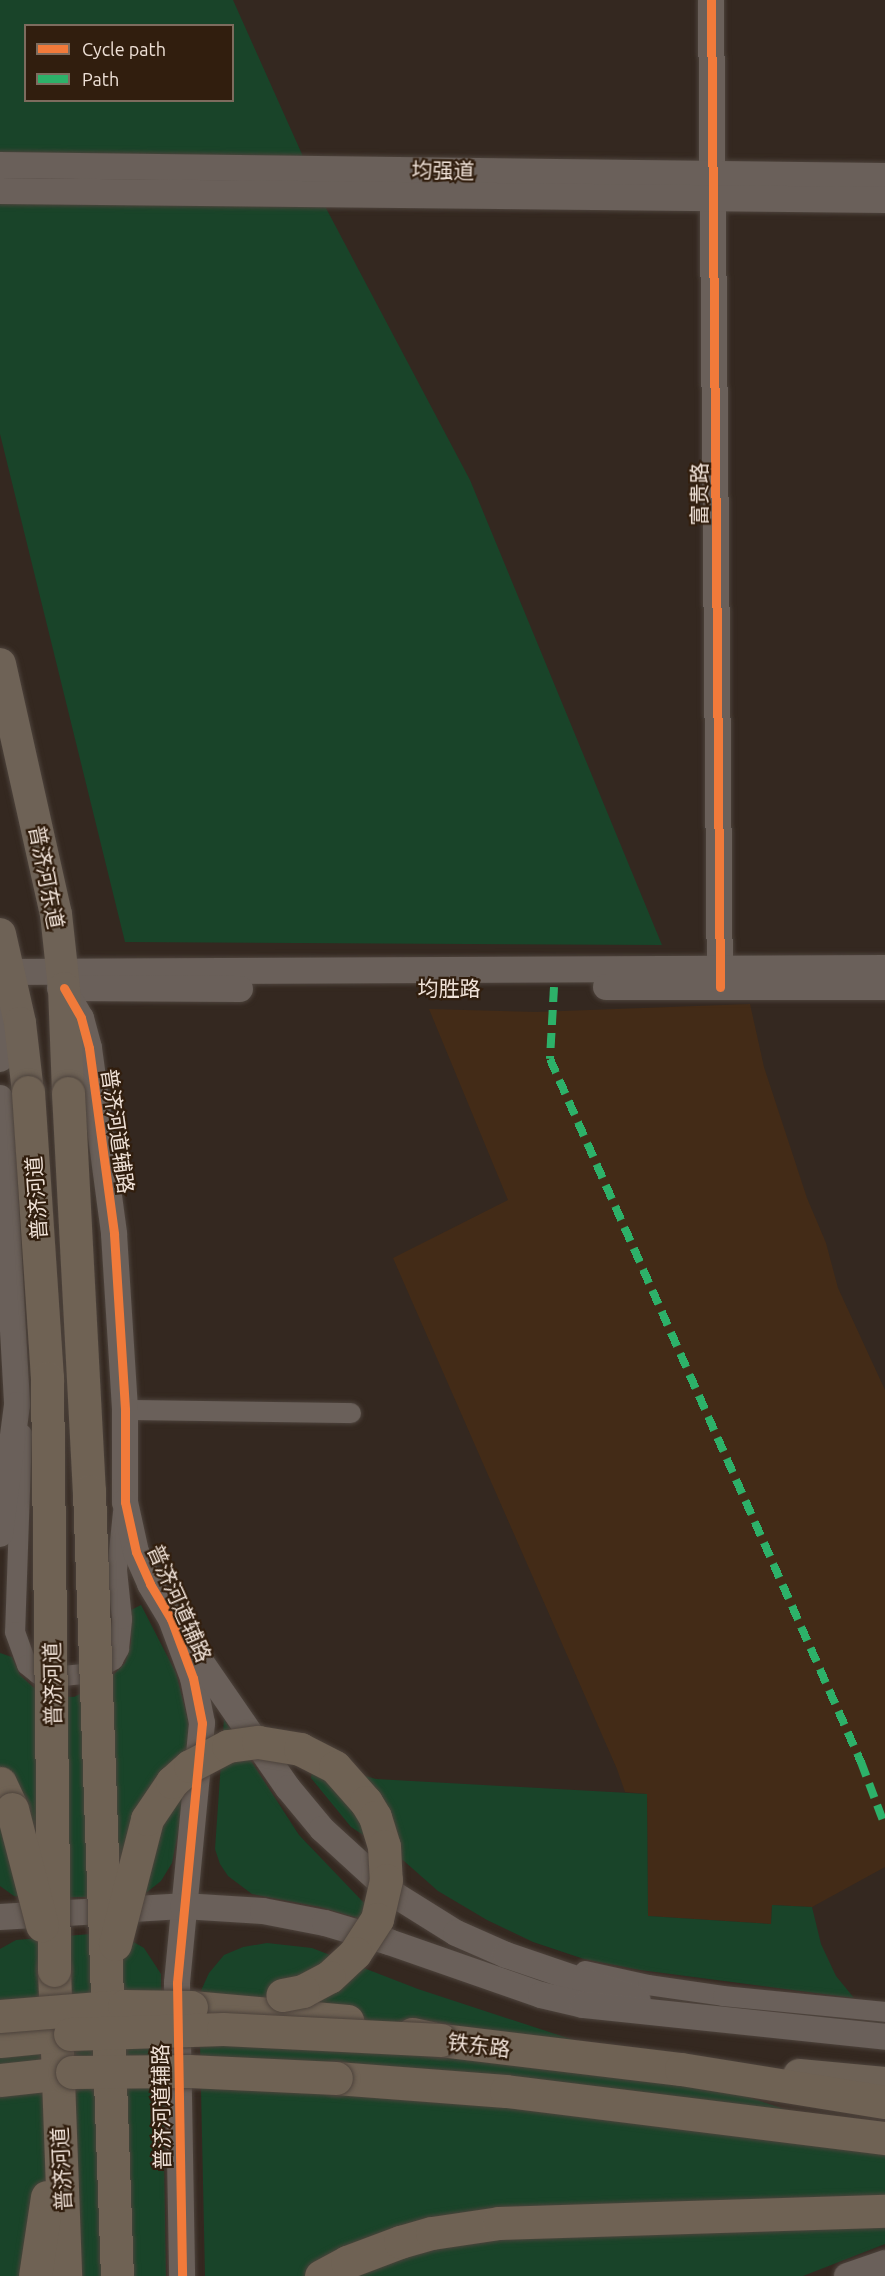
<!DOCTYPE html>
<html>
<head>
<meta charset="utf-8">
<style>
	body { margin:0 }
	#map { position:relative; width:885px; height:2276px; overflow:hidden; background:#342820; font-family:Ubuntu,"Noto Sans SC",sans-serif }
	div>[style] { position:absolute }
	.built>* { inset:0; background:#432b17 }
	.green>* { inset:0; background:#194429 }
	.roads { filter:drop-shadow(0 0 2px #4d433c) drop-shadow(0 0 2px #4d433c) }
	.minor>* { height:20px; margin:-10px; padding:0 10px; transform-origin:10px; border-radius:10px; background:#6a605a }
	.tertiary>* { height:26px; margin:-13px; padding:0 13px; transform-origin:13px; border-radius:13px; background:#6a605a }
	.primary>* { height:32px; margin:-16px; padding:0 16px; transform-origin:16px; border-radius:16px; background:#6e6256 }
	.trunk>* { height:33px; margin:-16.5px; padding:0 16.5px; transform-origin:16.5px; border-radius:16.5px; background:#6f6254 }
	.bridges { filter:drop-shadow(0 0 2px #4d433c) drop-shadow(0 0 2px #4d433c) }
	.trunk-bridge>* { height:33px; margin:-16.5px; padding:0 16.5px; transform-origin:16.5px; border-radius:16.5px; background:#6f6254 }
	.quiet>* { height:8px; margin-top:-4px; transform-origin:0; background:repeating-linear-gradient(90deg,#2db169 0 15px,transparent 0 23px) }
	.cycleway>* { height:9px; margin:-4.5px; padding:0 4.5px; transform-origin:4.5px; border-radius:4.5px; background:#f17a3a }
	span { translate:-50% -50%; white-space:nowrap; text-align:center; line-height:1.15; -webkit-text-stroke:4.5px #311e0e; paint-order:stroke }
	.street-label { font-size:21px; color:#efe1d7 }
	.legend { position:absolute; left:24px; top:24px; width:210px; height:78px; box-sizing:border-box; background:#311e0e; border:2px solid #7d6c5e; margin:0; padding:8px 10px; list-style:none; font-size:18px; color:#efe1d7 }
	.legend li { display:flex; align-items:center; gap:12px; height:30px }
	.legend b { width:30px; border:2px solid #7d6c5e }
</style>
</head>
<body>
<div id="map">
	<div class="built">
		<i style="clip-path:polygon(750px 1004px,764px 1067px,807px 1198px,826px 1243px,838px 1288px,885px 1390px,885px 1867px,812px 1907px,772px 1905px,771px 1924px,648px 1916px,647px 1794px,625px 1792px,617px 1769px,393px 1258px,508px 1200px,429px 1009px,536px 1012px)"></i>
	</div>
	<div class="green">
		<i style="clip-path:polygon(evenodd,0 0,233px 0,327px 210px,470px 480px,662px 945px,125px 942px,0 434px,0 0,26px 26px,232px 26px,232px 100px,26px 100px,26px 26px)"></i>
		<i style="clip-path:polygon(141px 1605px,176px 1673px,192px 1736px,187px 1788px,172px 1863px,161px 1881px,142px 1896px,26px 1898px,14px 1896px,0 1886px,0 1653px,12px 1657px,20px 1675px,33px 1687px,54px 1696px,74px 1697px,110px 1678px,125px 1663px,131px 1643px,131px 1610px)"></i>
		<i style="clip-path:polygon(224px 1719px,299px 1835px,386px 1926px,320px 1907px,252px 1894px,228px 1876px,220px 1864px,215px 1849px)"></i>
		<i style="clip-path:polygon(313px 1761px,376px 1779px,647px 1794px,648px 1916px,771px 1924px,772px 1905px,812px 1907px,821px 1944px,836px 1976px,854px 1998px,640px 1970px,584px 1959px,533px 1942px,487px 1920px,438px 1891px,404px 1861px,351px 1827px,311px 1778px)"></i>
		<i style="clip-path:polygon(116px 1932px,144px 1948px,161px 1974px,166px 2276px,0 2276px,0 1949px,16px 1940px)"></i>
		<i style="clip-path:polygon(267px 1943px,312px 1948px,418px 1989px,885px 2142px,885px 2244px,803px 2276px,205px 2276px,199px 1995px,209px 1973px,224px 1955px,243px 1947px)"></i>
	</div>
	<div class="roads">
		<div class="minor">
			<i style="left:125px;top:1410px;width:226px;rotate:0.8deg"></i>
			<i style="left:22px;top:1434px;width:198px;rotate:92deg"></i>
			<i style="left:15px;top:1632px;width:35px;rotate:70deg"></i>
			<i style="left:27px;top:1665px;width:14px;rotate:39deg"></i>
			<i style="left:38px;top:1674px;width:24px;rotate:5deg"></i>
			<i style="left:62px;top:1676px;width:25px;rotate:-5deg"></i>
			<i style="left:87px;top:1674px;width:30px;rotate:-28deg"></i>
			<i style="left:113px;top:1660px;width:13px;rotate:-61deg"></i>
			<i style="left:119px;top:1649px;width:30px;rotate:-84deg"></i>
			<i style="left:122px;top:1619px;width:49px;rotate:-95.8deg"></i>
			<i style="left:117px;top:1570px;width:58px;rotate:-84.1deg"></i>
			<i style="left:585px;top:1971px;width:65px;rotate:12.5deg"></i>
			<i style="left:648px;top:1985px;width:76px;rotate:8.3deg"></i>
			<i style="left:723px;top:1996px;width:163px;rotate:5.6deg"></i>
		</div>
		<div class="tertiary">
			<i style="left:711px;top:0;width:987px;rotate:89.48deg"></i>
			<i style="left:0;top:165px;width:885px;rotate:0.71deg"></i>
			<i style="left:0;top:191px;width:885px;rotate:0.58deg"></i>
			<i style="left:0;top:972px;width:885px;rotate:-0.26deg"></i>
			<i style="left:606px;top:987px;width:279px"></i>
			<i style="left:60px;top:988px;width:180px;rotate:0.3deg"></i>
			<i style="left:64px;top:989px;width:34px;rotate:60deg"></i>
			<i style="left:81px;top:1018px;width:31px;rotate:75deg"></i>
			<i style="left:89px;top:1048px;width:188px;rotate:82.3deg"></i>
			<i style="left:114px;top:1234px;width:176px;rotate:86.4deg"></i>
			<i style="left:125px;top:1410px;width:92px;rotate:90deg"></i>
			<i style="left:125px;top:1502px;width:51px;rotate:77.6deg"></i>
			<i style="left:136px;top:1552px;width:35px;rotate:66deg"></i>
			<i style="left:150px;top:1584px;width:41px;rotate:59deg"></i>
			<i style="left:171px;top:1619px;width:63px;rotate:69.6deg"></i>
			<i style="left:193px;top:1678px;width:46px;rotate:78.7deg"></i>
			<i style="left:202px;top:1723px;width:261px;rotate:95.5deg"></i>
			<i style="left:177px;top:1983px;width:293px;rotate:89deg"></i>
			<i style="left:0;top:1059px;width:68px;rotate:-80.7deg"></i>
			<i style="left:0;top:1098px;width:307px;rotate:86.8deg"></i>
			<i style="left:17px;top:1405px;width:130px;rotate:97.5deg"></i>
			<i style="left:192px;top:1649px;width:169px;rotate:55.4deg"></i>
			<i style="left:288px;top:1788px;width:53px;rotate:50.3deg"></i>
			<i style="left:322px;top:1829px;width:95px;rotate:42.4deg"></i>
			<i style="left:392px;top:1893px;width:75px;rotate:32deg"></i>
			<i style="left:456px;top:1933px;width:55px;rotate:23.7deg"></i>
			<i style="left:506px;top:1955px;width:139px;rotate:18.8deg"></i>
			<i style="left:0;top:1917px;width:183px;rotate:-3.4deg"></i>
			<i style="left:183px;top:1906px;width:80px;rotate:3.6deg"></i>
			<i style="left:263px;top:1911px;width:63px;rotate:11deg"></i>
			<i style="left:325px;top:1923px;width:67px;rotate:16.5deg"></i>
			<i style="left:389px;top:1942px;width:161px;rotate:19.2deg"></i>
			<i style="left:541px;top:1995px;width:43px;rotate:13.4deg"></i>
			<i style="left:583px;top:2005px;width:304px;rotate:6deg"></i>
			<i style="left:847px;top:2276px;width:40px;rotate:-18.9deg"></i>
		</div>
		<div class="primary">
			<i style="left:0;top:664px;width:256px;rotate:77.4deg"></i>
			<i style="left:56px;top:914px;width:74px;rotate:83.8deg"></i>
			<i style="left:64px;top:988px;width:105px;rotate:87.8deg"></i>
			<i style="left:0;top:934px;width:91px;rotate:77.3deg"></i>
			<i style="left:20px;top:1023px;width:69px;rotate:83.4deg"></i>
			<i style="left:799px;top:2075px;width:86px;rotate:5.3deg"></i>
		</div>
		<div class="trunk">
			<i style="left:0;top:1783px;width:29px;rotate:65deg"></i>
			<i style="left:54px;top:1970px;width:306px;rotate:87.9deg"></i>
			<i style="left:191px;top:2007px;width:157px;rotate:5.1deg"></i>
			<i style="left:412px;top:2034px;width:30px;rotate:12deg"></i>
			<i style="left:441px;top:2040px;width:242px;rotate:6.9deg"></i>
			<i style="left:681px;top:2069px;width:207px;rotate:9.2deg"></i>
			<i style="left:0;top:2041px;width:70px;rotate:-5.7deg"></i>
			<i style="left:336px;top:2078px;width:170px;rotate:4.4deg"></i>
			<i style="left:506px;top:2091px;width:382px;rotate:7.1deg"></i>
			<i style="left:0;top:2080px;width:72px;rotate:-6.3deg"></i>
			<i style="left:35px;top:2276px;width:80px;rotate:-81.4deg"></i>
			<i style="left:321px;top:2276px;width:30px;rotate:-28deg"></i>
			<i style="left:347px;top:2262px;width:57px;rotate:-20.7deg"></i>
			<i style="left:400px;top:2242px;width:33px;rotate:-16deg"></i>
			<i style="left:432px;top:2233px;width:68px;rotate:-8.5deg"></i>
			<i style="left:499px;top:2223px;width:386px;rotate:-1.8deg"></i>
		</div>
	</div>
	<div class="bridges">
		<div class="trunk-bridge">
			<i style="left:28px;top:1092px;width:287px;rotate:86.2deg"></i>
			<i style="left:47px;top:1378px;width:592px;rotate:89.32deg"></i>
			<i style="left:68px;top:1093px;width:399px;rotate:87deg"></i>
			<i style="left:89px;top:1491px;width:785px;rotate:87.96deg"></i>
			<i style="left:12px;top:1809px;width:120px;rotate:75.5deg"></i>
			<i style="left:115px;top:1944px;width:129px;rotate:-75.6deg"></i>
			<i style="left:147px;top:1819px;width:45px;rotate:-56deg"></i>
			<i style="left:172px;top:1782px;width:24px;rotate:-42deg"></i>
			<i style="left:190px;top:1766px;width:43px;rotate:-27.8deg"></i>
			<i style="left:228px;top:1746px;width:30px;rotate:-8deg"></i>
			<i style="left:258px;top:1742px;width:43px;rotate:9.5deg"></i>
			<i style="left:300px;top:1749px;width:39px;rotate:27deg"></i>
			<i style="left:335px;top:1767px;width:47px;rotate:48.5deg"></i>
			<i style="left:366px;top:1802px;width:17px;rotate:59deg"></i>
			<i style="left:375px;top:1817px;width:30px;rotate:73deg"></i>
			<i style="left:384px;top:1846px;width:34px;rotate:87deg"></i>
			<i style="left:386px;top:1880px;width:40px;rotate:103deg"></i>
			<i style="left:377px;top:1919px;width:40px;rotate:122.9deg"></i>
			<i style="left:355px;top:1953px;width:35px;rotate:137deg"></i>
			<i style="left:329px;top:1977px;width:30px;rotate:152deg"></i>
			<i style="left:303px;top:1991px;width:21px;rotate:169deg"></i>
			<i style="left:0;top:2016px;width:124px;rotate:-4.6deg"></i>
			<i style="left:124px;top:2006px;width:67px;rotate:0.9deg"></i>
			<i style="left:70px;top:2034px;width:153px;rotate:-1.9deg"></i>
			<i style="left:223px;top:2029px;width:218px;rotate:2.9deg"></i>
			<i style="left:72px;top:2072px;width:117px;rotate:-0.5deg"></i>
			<i style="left:189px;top:2071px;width:147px;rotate:2.7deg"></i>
		</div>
	</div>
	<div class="quiet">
		<i style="left:554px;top:987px;width:72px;rotate:93.2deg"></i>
		<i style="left:550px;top:1059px;width:769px;rotate:66.14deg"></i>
		<i style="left:861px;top:1762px;width:68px;rotate:69.4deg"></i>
	</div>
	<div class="cycleway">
		<i style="left:711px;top:0;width:987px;rotate:89.48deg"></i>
		<i style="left:64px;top:988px;width:34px;rotate:60deg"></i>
		<i style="left:81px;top:1018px;width:31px;rotate:75deg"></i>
		<i style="left:89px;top:1048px;width:188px;rotate:82.3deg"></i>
		<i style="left:114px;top:1234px;width:176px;rotate:86.4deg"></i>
		<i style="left:125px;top:1410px;width:92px;rotate:90deg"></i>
		<i style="left:125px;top:1502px;width:51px;rotate:77.6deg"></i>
		<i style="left:136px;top:1552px;width:35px;rotate:66deg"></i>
		<i style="left:150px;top:1584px;width:41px;rotate:59deg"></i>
		<i style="left:171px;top:1619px;width:63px;rotate:69.6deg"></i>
		<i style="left:193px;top:1678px;width:46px;rotate:78.7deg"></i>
		<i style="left:202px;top:1723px;width:261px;rotate:95.5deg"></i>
		<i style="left:177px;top:1983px;width:293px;rotate:89deg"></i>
	</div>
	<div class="street-label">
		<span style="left:443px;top:170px;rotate:1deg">均强道</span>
		<span style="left:699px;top:494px;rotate:-90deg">富贵路</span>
		<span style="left:47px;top:877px;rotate:79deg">普济河东道</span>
		<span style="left:449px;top:988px">均胜路</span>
		<span style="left:118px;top:1131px;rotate:82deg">普济河道辅路</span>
		<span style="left:36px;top:1198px;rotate:-94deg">普济河道</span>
		<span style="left:180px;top:1603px;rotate:66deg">普济河道辅路</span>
		<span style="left:52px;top:1684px;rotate:-91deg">普济河道</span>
		<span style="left:479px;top:2045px;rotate:7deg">铁东路</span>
		<span style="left:161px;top:2107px;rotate:-91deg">普济河道辅路</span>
		<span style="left:61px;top:2169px;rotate:-93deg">普济河道</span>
	</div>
	<ul class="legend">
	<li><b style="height:8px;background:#f17a3a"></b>Cycle path</li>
	<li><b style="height:8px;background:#2db169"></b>Path</li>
	</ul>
</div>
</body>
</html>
